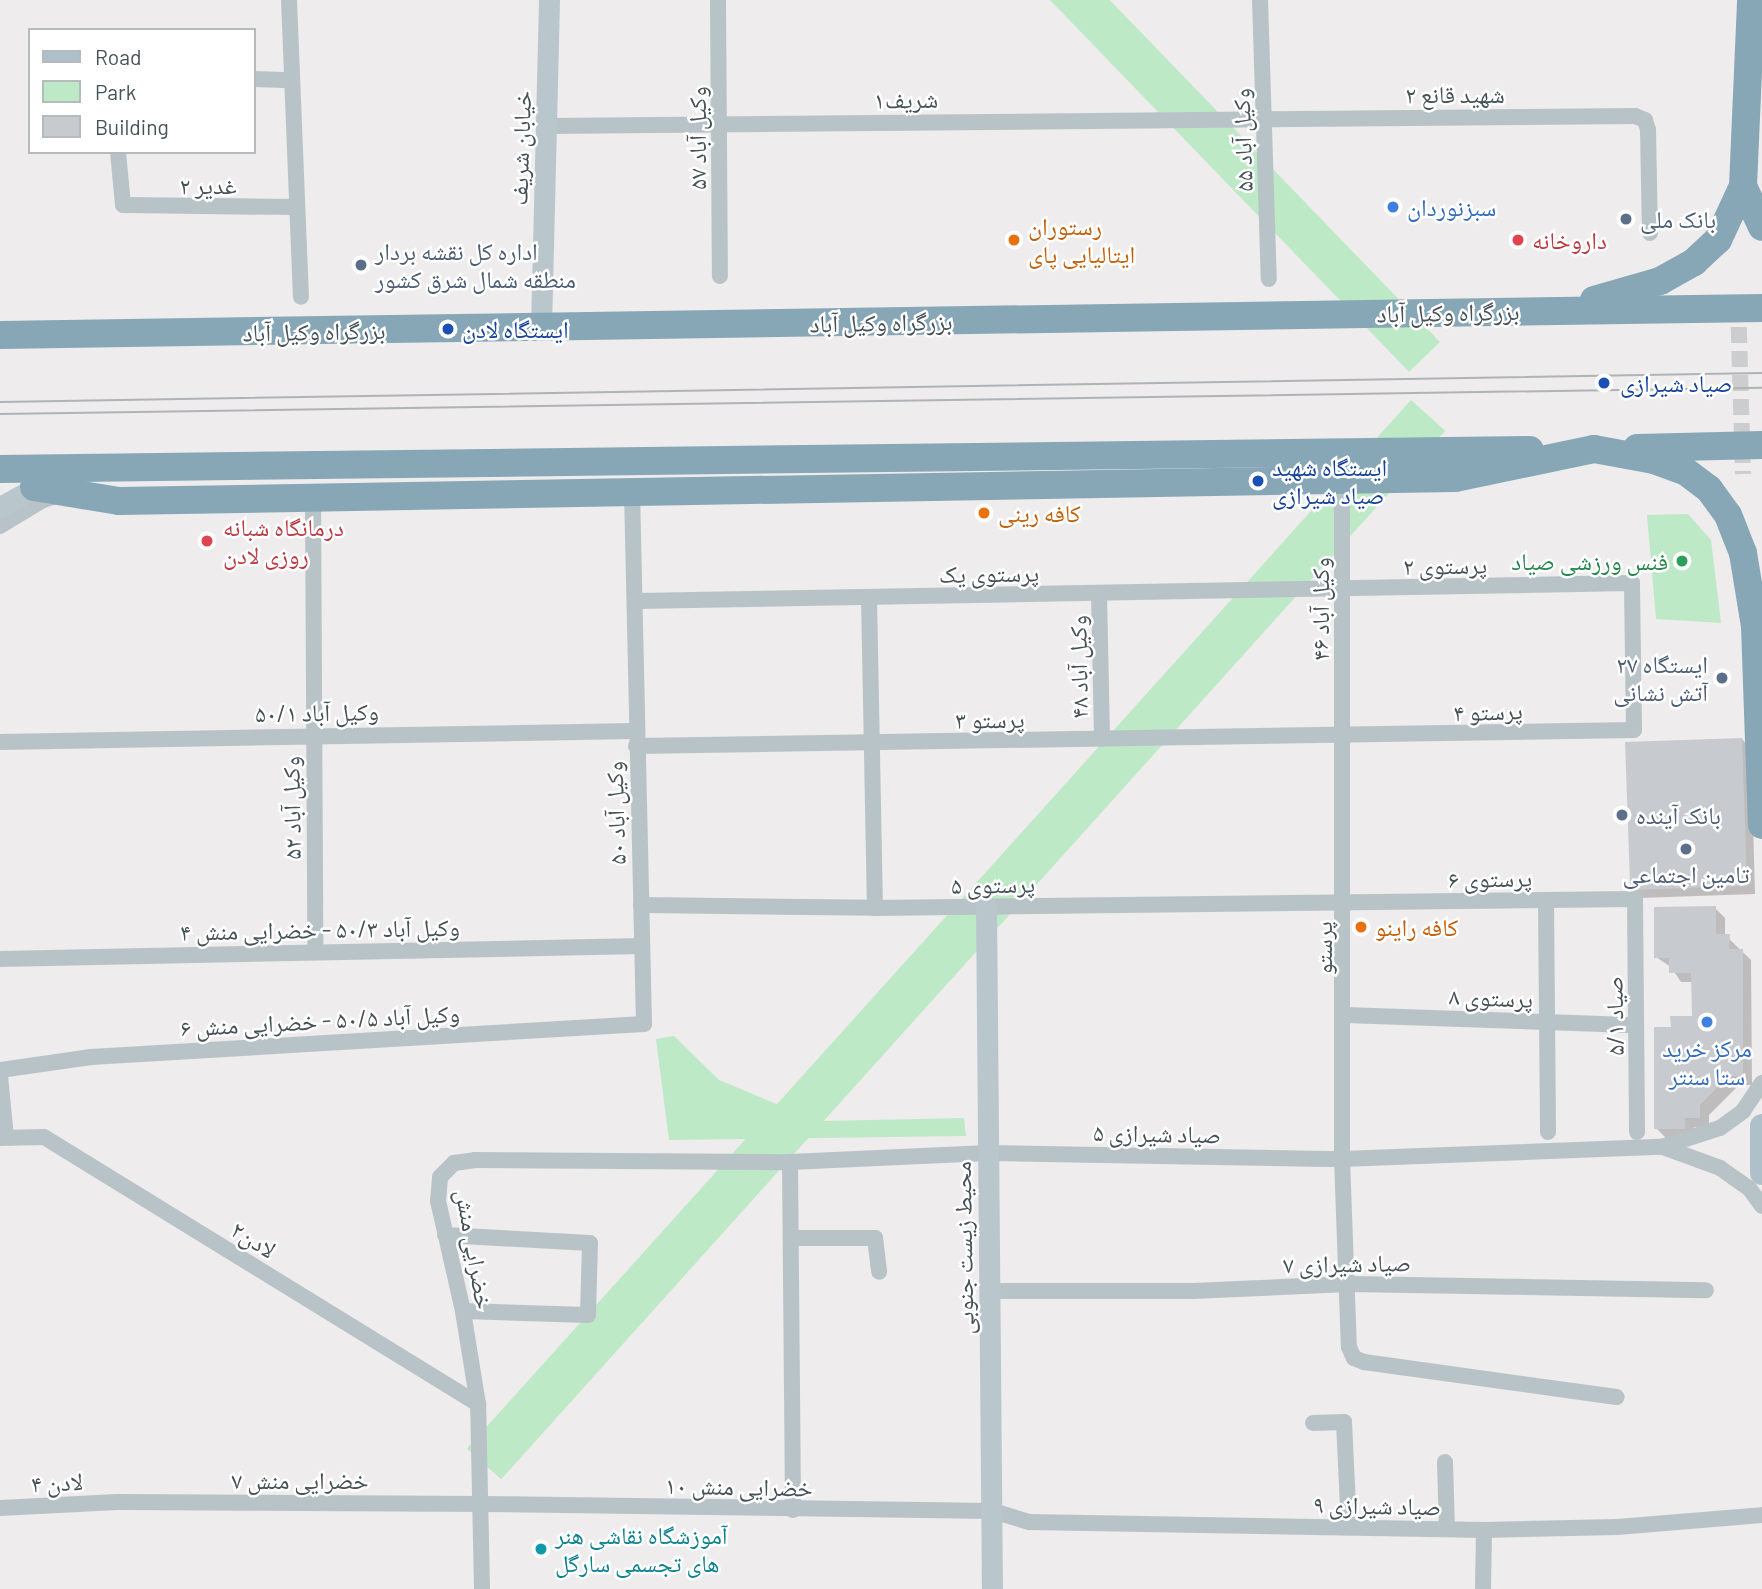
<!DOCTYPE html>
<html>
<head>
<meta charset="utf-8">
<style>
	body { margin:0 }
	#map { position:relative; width:1762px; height:1589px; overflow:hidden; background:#eeecec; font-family:Barlow,"Noto Naskh Arabic",sans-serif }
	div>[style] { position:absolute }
	.green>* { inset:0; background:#bde9c6; transform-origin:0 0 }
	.shadow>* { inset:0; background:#0003 }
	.building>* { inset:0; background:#c7cace; transform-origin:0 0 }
	.street-tunnel>* { height:16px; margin-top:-8px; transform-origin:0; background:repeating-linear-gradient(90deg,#cccdce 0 16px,transparent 0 24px) }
	.street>* { height:16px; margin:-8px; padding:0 8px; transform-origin:8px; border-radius:8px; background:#b8c3c7 }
	.secondary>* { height:21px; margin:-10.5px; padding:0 10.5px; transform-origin:10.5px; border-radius:10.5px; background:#b9c6cc }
	.primary>* { height:24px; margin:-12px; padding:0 12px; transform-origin:12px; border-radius:12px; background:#aec0c9 }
	.highway>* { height:28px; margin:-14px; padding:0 14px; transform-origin:14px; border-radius:14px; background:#87a7b7 }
	.tram>* { height:2px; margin:-1px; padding:0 1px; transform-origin:1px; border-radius:1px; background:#afb3b6 }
	.dots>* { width:19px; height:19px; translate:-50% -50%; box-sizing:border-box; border:4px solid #fff; border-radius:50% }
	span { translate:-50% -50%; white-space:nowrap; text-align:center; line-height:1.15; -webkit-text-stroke:5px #fff; paint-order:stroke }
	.street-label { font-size:24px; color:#465257 }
	.shop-label { font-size:24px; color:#366cbe }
	.left { translate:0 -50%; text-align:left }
	.service-label { font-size:24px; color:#4e5e75 }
	.right { translate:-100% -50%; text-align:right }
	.food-label { font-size:24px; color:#c56008 }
	.health-label { font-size:24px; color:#be3a42 }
	.transit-label { font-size:24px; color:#164399 }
	.leisure-label { font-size:24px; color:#27864d }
	.culture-label { font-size:24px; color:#0d838f }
	.legend { position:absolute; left:28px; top:28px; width:228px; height:126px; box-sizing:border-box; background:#fff; border:2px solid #b5babc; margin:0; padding:9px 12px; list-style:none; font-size:21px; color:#465257 }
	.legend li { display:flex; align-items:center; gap:14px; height:35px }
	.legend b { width:35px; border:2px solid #b5babc }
</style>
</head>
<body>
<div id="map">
	<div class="green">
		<i style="left:1440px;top:342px;width:43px;height:1440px;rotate:136deg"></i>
		<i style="left:1411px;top:400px;width:46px;height:1411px;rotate:42deg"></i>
		<i style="clip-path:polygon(1688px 514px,1711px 540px,1721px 623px,1656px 619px,1647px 515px)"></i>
		<i style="clip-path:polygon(674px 1036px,719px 1080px,793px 1111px,824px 1121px,964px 1118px,966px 1136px,669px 1140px,656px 1039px)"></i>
	</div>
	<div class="shadow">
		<i style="clip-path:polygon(1742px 739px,1751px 749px,1755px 894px,1640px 898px,1630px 888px)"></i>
		<i style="clip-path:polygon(1715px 908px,1725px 918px,1725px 935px,1751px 960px,1752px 1085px,1739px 1085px,1709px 1115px,1709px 1127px,1694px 1127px,1694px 1138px,1666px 1138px,1656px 1128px,1672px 1029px,1693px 1017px,1693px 982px,1681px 982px,1671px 967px,1656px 957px)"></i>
	</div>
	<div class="building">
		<i style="left:1742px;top:738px;width:148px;height:117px;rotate:88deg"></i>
		<i style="clip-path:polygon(1716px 906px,1716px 934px,1730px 934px,1729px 949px,1743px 949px,1743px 1076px,1729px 1076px,1700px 1105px,1700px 1118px,1685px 1118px,1685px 1129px,1654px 1129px,1654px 1027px,1671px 1027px,1670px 1016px,1692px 1016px,1691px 973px,1669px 973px,1669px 958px,1654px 958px,1654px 907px)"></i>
	</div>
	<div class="street-tunnel">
		<i style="left:1738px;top:303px;width:171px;rotate:88.3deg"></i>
	</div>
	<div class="street">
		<i style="left:289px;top:0;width:297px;rotate:87.7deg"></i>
		<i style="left:718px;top:0;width:276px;rotate:89.6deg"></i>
		<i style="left:1260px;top:0;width:279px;rotate:88.2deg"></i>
		<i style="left:254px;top:79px;width:37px;rotate:2deg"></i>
		<i style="left:549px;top:126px;width:1086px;rotate:-0.53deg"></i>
		<i style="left:1635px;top:116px;width:11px;rotate:22deg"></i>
		<i style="left:1645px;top:120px;width:10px;rotate:73deg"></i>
		<i style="left:1648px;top:130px;width:103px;rotate:88.9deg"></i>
		<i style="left:118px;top:152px;width:53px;rotate:84.6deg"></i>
		<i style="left:123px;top:205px;width:171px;rotate:0.7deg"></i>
		<i style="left:1342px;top:480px;width:679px;rotate:90deg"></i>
		<i style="left:1342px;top:1159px;width:188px;rotate:87.9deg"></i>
		<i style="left:1349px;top:1347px;width:12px;rotate:66deg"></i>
		<i style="left:1354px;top:1358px;width:11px;rotate:22deg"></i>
		<i style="left:1364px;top:1362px;width:255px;rotate:7.9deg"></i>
		<i style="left:313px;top:496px;width:455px;rotate:89.7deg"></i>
		<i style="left:0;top:526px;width:50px;rotate:-31.2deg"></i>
		<i style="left:43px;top:500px;width:17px;rotate:-17deg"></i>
		<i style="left:1099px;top:594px;width:145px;rotate:88.8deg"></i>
		<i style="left:869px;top:597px;width:311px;rotate:88.9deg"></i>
		<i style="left:0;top:742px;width:635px;rotate:-0.99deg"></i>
		<i style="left:636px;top:746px;width:998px;rotate:-0.92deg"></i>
		<i style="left:1634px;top:730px;width:147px;rotate:-90.8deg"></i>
		<i style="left:1632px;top:583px;width:996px;rotate:178.96deg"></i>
		<i style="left:1546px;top:900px;width:232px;rotate:89.5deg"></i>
		<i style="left:641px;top:905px;width:234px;rotate:0.7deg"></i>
		<i style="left:875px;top:908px;width:760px;rotate:-0.68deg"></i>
		<i style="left:1635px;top:899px;width:233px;rotate:89.5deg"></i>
		<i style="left:0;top:959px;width:642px;rotate:-1.16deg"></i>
		<i style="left:1345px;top:1015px;width:291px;rotate:2deg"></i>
		<i style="left:0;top:1070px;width:92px;rotate:-8.1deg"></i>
		<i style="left:91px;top:1057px;width:554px;rotate:-3.42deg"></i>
		<i style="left:644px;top:1024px;width:533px;rotate:-91.29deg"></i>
		<i style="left:0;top:1076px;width:61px;rotate:84.4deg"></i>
		<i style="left:0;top:1138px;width:44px;rotate:-1.3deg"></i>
		<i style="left:44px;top:1137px;width:510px;rotate:31.6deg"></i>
		<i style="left:1663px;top:1147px;width:61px;rotate:20.2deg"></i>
		<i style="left:1720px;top:1168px;width:35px;rotate:35deg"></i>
		<i style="left:1749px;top:1188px;width:22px;rotate:54deg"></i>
		<i style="left:790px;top:1162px;width:348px;rotate:89.5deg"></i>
		<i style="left:445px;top:1235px;width:145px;rotate:3.2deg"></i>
		<i style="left:590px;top:1243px;width:72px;rotate:91.6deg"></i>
		<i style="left:588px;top:1315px;width:125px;rotate:-178.2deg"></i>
		<i style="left:791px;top:1238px;width:84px"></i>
		<i style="left:875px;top:1238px;width:34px;rotate:83deg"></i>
		<i style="left:988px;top:1291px;width:205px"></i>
		<i style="left:1193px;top:1291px;width:156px;rotate:-2.6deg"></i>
		<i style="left:1349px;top:1284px;width:357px;rotate:1deg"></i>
		<i style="left:1313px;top:1423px;width:31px;rotate:-2deg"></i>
		<i style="left:1344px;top:1422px;width:105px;rotate:87.3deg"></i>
		<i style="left:1445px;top:1462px;width:67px;rotate:88.3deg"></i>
		<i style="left:0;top:1508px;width:117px;rotate:-2.9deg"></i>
		<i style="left:117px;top:1502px;width:367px;rotate:0.3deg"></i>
		<i style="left:484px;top:1504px;width:509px;rotate:0.79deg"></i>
		<i style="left:993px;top:1511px;width:38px;rotate:17deg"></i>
		<i style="left:1029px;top:1522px;width:455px;rotate:1deg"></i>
		<i style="left:1484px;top:1530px;width:133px;rotate:-1.3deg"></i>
		<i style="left:1617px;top:1527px;width:145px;rotate:-4.7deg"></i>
		<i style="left:482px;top:1589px;width:185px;rotate:-91.2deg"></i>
		<i style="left:478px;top:1404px;width:94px;rotate:-99.2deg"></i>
		<i style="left:463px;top:1311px;width:113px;rotate:-102.8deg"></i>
		<i style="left:438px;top:1201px;width:24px;rotate:-85deg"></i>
		<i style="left:440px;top:1177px;width:20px;rotate:-45deg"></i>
		<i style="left:454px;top:1163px;width:21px;rotate:-8deg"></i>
		<i style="left:475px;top:1160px;width:315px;rotate:0.4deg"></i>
		<i style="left:790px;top:1162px;width:198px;rotate:-2.6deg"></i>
		<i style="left:988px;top:1153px;width:354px;rotate:1deg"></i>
		<i style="left:1342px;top:1159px;width:319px;rotate:-2.2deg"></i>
		<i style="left:1661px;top:1147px;width:62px;rotate:-17.9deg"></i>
		<i style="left:1720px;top:1128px;width:29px;rotate:-36deg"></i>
		<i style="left:1743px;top:1111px;width:34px;rotate:-56deg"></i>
		<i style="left:1483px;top:1589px;width:59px;rotate:-89deg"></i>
	</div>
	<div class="secondary">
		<i style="left:541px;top:328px;width:328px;rotate:-88.6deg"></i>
		<i style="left:0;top:507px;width:54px;rotate:-29deg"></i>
		<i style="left:986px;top:906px;width:683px;rotate:89.5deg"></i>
	</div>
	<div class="primary">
		<i style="left:1762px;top:1126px;width:47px;rotate:90deg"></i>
	</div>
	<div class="highway">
		<i style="left:1743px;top:186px;width:45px;rotate:65.1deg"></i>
		<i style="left:1594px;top:300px;width:69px;rotate:-16.1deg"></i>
		<i style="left:1660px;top:281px;width:39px;rotate:-29deg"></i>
		<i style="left:1694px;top:262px;width:33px;rotate:-43deg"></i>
		<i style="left:1718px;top:240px;width:60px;rotate:-65.2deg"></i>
		<i style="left:1743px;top:186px;width:186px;rotate:-87.5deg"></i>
		<i style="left:0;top:335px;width:1762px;rotate:-0.88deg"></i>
		<i style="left:1637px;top:448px;width:125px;rotate:-1.4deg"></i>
		<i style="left:0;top:469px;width:1530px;rotate:-0.71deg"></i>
		<i style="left:34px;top:487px;width:86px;rotate:9.4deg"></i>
		<i style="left:119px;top:501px;width:1336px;rotate:-0.99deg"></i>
		<i style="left:1455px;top:478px;width:142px;rotate:-11.8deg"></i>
		<i style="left:1594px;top:449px;width:61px;rotate:10.4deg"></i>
		<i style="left:1654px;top:460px;width:33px;rotate:20deg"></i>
		<i style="left:1685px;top:471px;width:30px;rotate:37deg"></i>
		<i style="left:1709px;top:489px;width:32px;rotate:54deg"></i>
		<i style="left:1728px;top:515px;width:41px;rotate:68.5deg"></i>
		<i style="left:1743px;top:553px;width:74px;rotate:80.7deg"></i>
		<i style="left:1755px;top:626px;width:199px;rotate:88deg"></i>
	</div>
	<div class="tram">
		<i style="left:0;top:402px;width:1762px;rotate:-0.94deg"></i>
		<i style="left:0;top:414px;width:1762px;rotate:-0.85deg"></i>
	</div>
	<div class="dots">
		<i style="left:1393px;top:207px;background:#3f7fe0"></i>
		<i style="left:1626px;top:219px;background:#5c6f8a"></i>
		<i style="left:1014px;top:240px;background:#e8710a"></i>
		<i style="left:1518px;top:240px;background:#e0444e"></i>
		<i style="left:361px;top:265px;background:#5c6f8a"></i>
		<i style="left:448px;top:329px;background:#1a4fb4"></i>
		<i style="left:1604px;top:383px;background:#1a4fb4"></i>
		<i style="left:1258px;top:481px;background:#1a4fb4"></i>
		<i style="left:984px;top:513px;background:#e8710a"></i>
		<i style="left:207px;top:541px;background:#e0444e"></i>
		<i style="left:1682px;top:561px;background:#2e9e5b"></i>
		<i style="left:1722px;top:678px;background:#5c6f8a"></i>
		<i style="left:1622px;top:815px;background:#5c6f8a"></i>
		<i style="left:1686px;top:849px;background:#5c6f8a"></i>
		<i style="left:1361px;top:927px;background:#e8710a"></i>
		<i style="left:1707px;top:1022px;background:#3f7fe0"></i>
		<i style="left:541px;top:1549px;background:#0f9aa8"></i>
	</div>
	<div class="street-label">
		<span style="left:1455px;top:94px">شهید قانع ۲</span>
		<span style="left:906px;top:99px;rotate:-1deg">شریف١</span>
		<span style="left:697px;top:138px;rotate:-90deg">۵۷ وکیل آباد</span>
		<span style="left:1242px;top:140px;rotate:-92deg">۵۵ وکیل آباد</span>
		<span style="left:520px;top:148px;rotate:-88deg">خیابان شریف</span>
		<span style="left:208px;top:185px">غدیر ۲</span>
		<span style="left:1448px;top:312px;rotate:-1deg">بزرگراه وکیل آباد</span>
		<span style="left:881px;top:322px;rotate:-1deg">بزرگراه وکیل آباد</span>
		<span style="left:314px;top:331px;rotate:-1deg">بزرگراه وکیل آباد</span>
		<span style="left:1445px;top:565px;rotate:-1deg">پرستوی ۲</span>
		<span style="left:989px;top:573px;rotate:-1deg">پرستوی یک</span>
		<span style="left:1320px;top:609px;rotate:-90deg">۴۶ وکیل آباد</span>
		<span style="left:1078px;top:667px;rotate:-91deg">۴۸ وکیل آباد</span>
		<span style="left:1488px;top:711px;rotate:-2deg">پرستو ۴</span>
		<span style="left:317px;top:712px;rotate:-1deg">وکیل آباد ۵۰/۱</span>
		<span style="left:990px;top:719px;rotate:-1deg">پرستو ۳</span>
		<span style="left:291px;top:808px;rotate:-91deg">۵۲ وکیل آباد</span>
		<span style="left:615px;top:813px;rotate:-92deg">۵۰ وکیل آباد</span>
		<span style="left:1490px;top:878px;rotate:-1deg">پرستوی ۶</span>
		<span style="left:993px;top:884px;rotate:-1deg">پرستوی ۵</span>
		<span style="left:320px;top:929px;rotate:-1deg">وکیل آباد ۵۰/۳ - خضرایی منش ۴</span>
		<span style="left:1323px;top:948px;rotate:-90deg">پرستو</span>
		<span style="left:1491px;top:997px;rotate:2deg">پرستوی ۸</span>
		<span style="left:1614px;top:1016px;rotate:-91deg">صیاد ۵/۱</span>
		<span style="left:320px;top:1020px;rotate:-3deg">وکیل آباد ۵۰/۵ - خضرایی منش ۶</span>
		<span style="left:1157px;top:1133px;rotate:1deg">صیاد شیرازی ۵</span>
		<span style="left:254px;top:1239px;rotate:32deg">لادن۲</span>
		<span style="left:963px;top:1248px;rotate:-91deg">محیط زیست جنوبی</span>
		<span style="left:475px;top:1249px;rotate:80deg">خضرایی منش</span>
		<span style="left:1347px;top:1263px;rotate:-1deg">صیاد شیرازی ۷</span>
		<span style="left:300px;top:1480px">خضرایی منش ۷</span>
		<span style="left:57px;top:1482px;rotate:-3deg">لادن ۴</span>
		<span style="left:739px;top:1486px;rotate:1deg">خضرایی منش ۱۰</span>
		<span style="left:1377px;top:1505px;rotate:1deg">صیاد شیرازی ۹</span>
	</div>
	<div class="shop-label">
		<span class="left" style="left:1407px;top:207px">سبزنوردان</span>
		<span style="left:1707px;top:1062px">مرکز خرید<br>ستا سنتر</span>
	</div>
	<div class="service-label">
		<span class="left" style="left:1640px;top:219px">بانک ملی</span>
		<span class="left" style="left:375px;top:265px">اداره کل نقشه بردار<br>منطقه شمال شرق کشور</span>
		<span class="right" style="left:1708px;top:678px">ایستگاه ۲۷<br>آتش نشانی</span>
		<span class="left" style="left:1636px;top:815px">بانک آینده</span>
		<span style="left:1686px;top:874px">تامین اجتماعی</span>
	</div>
	<div class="food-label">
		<span class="left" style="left:1028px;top:240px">رستوران<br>ایتالیایی پای</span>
		<span class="left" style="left:998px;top:513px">کافه رینی</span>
		<span class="left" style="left:1375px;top:927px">کافه راینو</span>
	</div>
	<div class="health-label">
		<span class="left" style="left:1532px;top:240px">داروخانه</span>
		<span class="left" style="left:223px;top:541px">درمانگاه شبانه<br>روزی لادن</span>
	</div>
	<div class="transit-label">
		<span class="left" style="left:462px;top:329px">ایستگاه لادن</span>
		<span class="left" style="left:1620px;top:383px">صیاد شیرازی</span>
		<span class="left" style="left:1272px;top:481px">ایستگاه شهید<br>صیاد شیرازی</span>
	</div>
	<div class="leisure-label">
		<span class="right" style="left:1668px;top:561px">فنس ورزشی صیاد</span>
	</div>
	<div class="culture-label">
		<span class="left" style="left:555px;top:1549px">آموزشگاه نقاشی هنر<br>های تجسمی سارگل</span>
	</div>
	<ul class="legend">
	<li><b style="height:9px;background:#aec0c9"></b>Road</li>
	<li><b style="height:19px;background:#bde9c6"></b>Park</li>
	<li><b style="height:19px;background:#c7cace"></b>Building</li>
	</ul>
</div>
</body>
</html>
